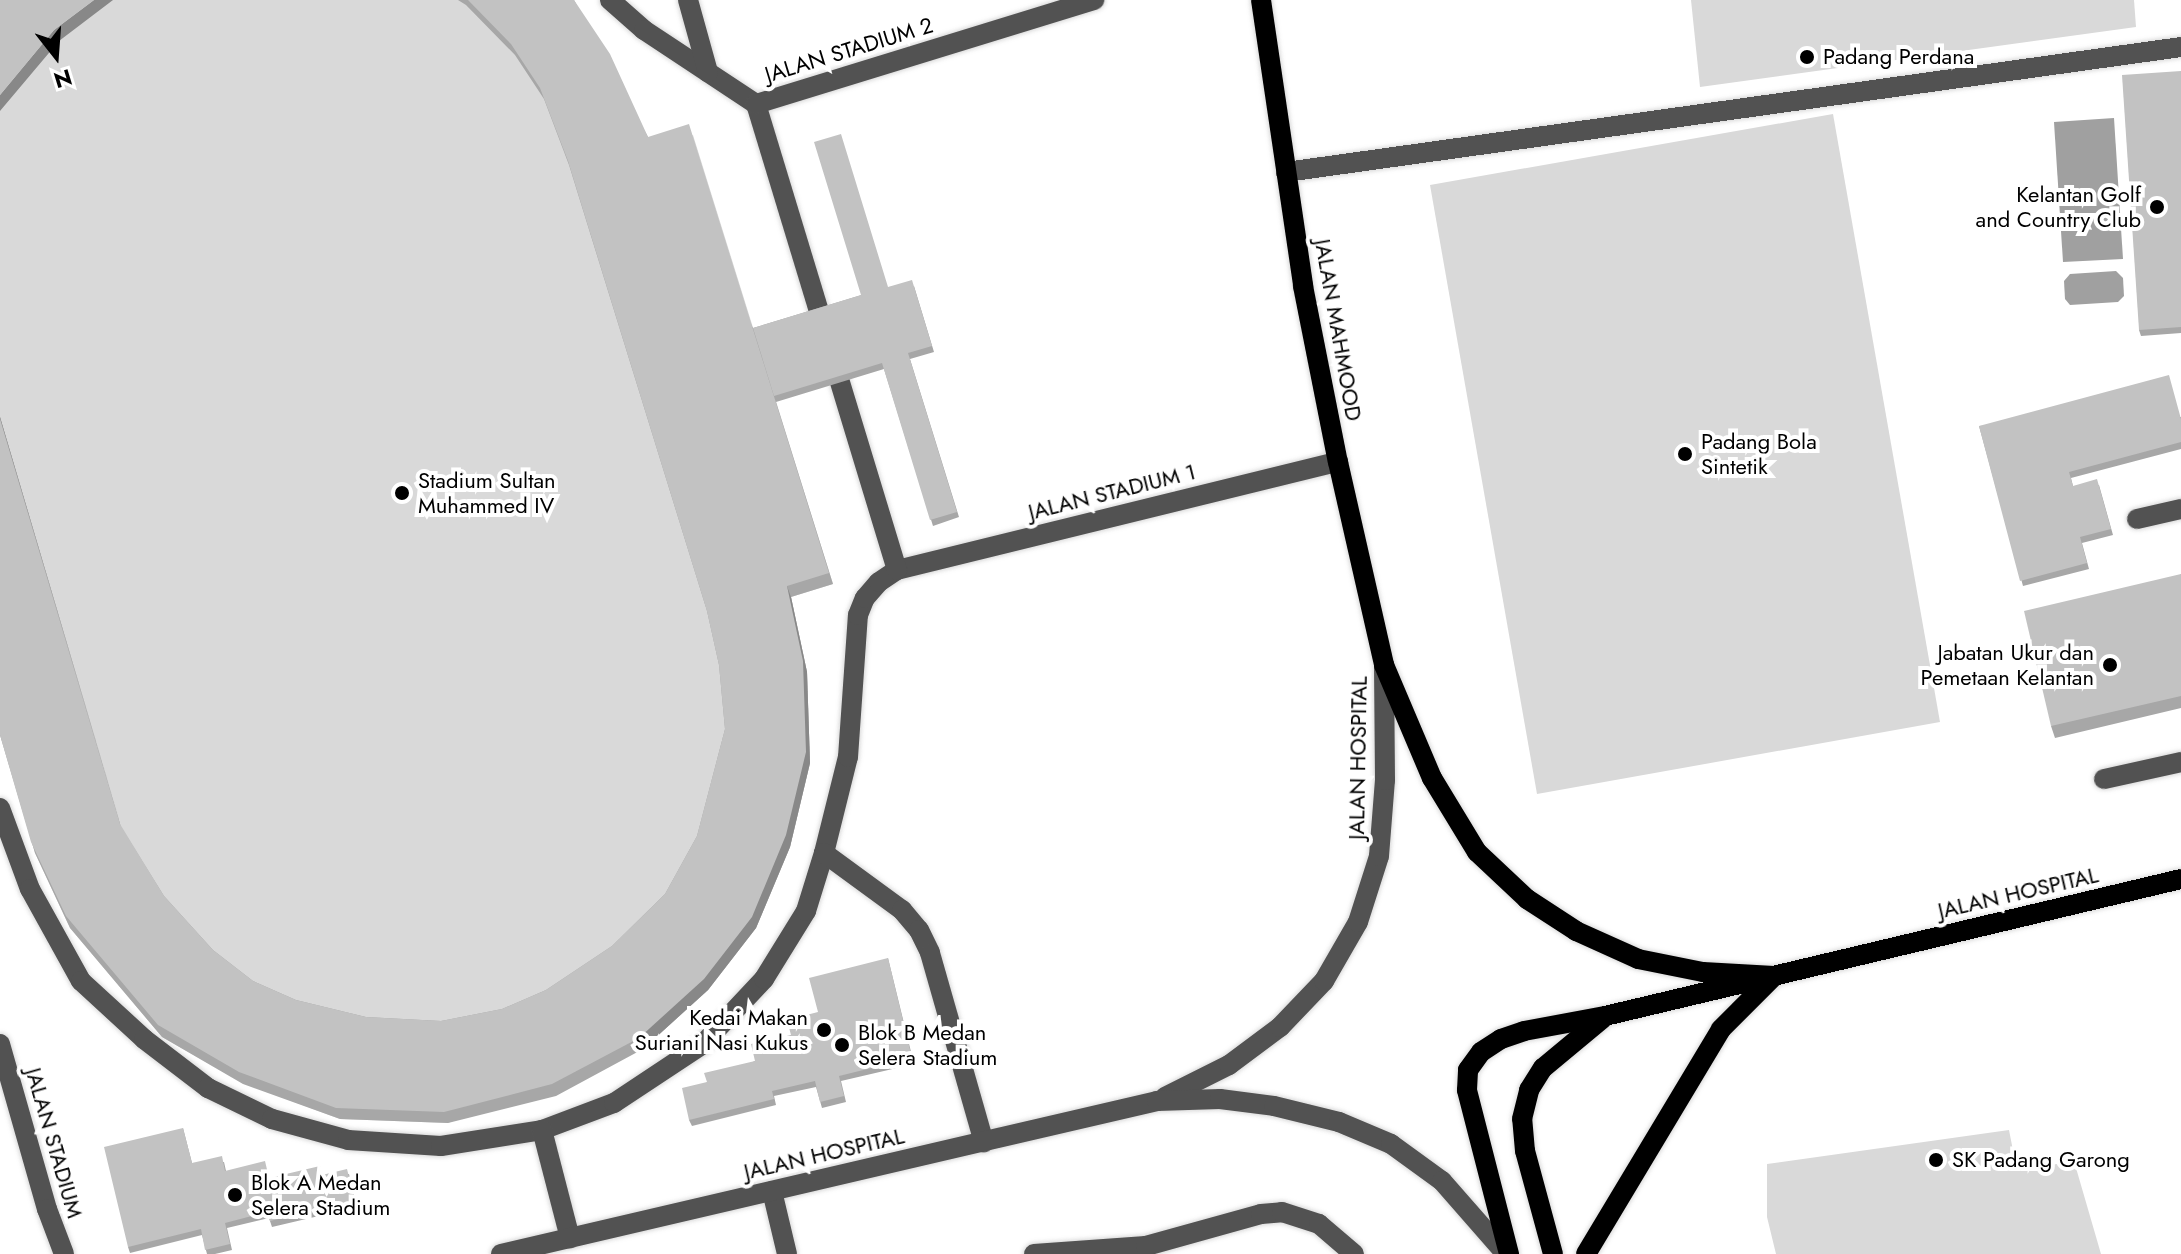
<!DOCTYPE html>
<style>
body{margin:0}
#map{position:relative;width:2181px;height:1254px;overflow:hidden;background:#fff;font-family:Jost,sans-serif}
div>[style]{position:absolute}
[style*='--x']{left:calc(var(--x)*1px);top:calc(var(--y)*1px);width:calc(var(--w)*1px);rotate:calc(var(--a)*1deg)}
.green>*{inset:0;background:#d9d9d9}
.water>*{inset:0;background:#a0a0a0}
.roads{filter:drop-shadow(0 0 2px #dbdbdb) drop-shadow(0 0 2px #dbdbdb)}
.minor>*{height:20px;margin:-10px;padding:0 10px;transform-origin:10px;border-radius:10px;background:#525252}
.major>*{height:20px;margin:-10px;padding:0 10px;transform-origin:10px;border-radius:10px;background:#000}
.wall>*{inset:0;background:#a7a7a7}
.shaded-wall>*{inset:0;background:#888}
.building>*{inset:0;background:#c2c2c2}
.dots>*{width:22px;height:22px;translate:-50% -50%;box-sizing:border-box;border:4px solid #fff;border-radius:50%}
span{translate:-50% -50%;white-space:nowrap;text-align:center;line-height:1.15;-webkit-text-stroke:8px #fff;paint-order:stroke}
.street-label{font-size:22px;color:#000}
.poi-label{font-size:22px;color:#000}
.left{translate:0 -50%;text-align:left}
.right{translate:-100% -50%;text-align:right}
.north{position:absolute;left:16px;top:16px;width:80px;height:80px;-webkit-text-stroke:6px #fff;paint-order:stroke;rotate:163deg;font-size:22px;font-weight:700;line-height:32px;text-align:center;color:#000}
.north::after{content:'';display:block;margin:auto;width:28px;height:36px;background:#000;clip-path:polygon(50% 0,100% 100%,50% 72%,0 100%)}
</style>
<div id="map">
<div class="green">
<div style="clip-path:polygon(0 0,570px 0,652px 148px,693px 135px,833px 584px,791px 597px,807px 672px,810px 763px,790px 847px,756px 928px,708px 990px,643px 1049px,448px 1123px,340px 1119px,243px 1083px,162px 1037px,70px 928px,35px 853px,0 732px)"></div>
<div style="clip-path:polygon(1691px 0,2134px 0,2136px 27px,1700px 87px)"></div>
<div style="clip-path:polygon(1833px 114px,1940px 722px,1537px 794px,1430px 185px)"></div>
<div style="clip-path:polygon(2009px 1130px,2017px 1171px,2074px 1161px,2101px 1254px,1776px 1254px,1767px 1217px,1767px 1164px)"></div>
</div>
<div class="water">
<div style="clip-path:polygon(2114px 118px,2123px 259px,2063px 262px,2054px 122px)"></div>
<div style="clip-path:polygon(2116px 271px,2123px 278px,2124px 296px,2118px 302px,2070px 305px,2065px 299px,2064px 281px,2070px 274px)"></div>
</div>
<div class="roads">
<div class="minor">
<div style="--x:610;--y:0;--w:45;--a:41.4"></div>
<div style="--x:644;--y:30;--w:134;--a:33.5"></div>
<div style="--x:756;--y:104;--w:220;--a:73.1"></div>
<div style="--x:688;--y:0;--w:75;--a:74.5"></div>
<div style="--x:756;--y:104;--w:354;--a:-17.1"></div>
<div style="--x:1286;--y:172;--w:904;--a:-7.95"></div>
<div style="--x:2137;--y:519;--w:45;--a:-12.8"></div>
<div style="--x:897;--y:570;--w:454;--a:-13.8"></div>
<div style="--x:2104;--y:779;--w:79;--a:-12.4"></div>
<div style="--x:0;--y:808;--w:86;--a:69.7"></div>
<div style="--x:30;--y:889;--w:105;--a:61"></div>
<div style="--x:81;--y:981;--w:86;--a:42.6"></div>
<div style="--x:144;--y:1039;--w:81;--a:37.4"></div>
<div style="--x:208;--y:1088;--w:71;--a:25.8"></div>
<div style="--x:272;--y:1119;--w:79;--a:15.4"></div>
<div style="--x:348;--y:1140;--w:93;--a:3.7"></div>
<div style="--x:441;--y:1146;--w:102;--a:-9"></div>
<div style="--x:542;--y:1130;--w:77;--a:-20.6"></div>
<div style="--x:614;--y:1103;--w:107;--a:-33.5"></div>
<div style="--x:703;--y:1044;--w:89;--a:-46.8"></div>
<div style="--x:764;--y:979;--w:80;--a:-58.3"></div>
<div style="--x:806;--y:911;--w:61;--a:-72.8"></div>
<div style="--x:824;--y:853;--w:99;--a:-76"></div>
<div style="--x:848;--y:757;--w:142;--a:-86"></div>
<div style="--x:858;--y:615;--w:18;--a:-68"></div>
<div style="--x:865;--y:598;--w:21;--a:-49"></div>
<div style="--x:879;--y:582;--w:22;--a:-34"></div>
<div style="--x:897;--y:570;--w:196;--a:-106.9"></div>
<div style="--x:824;--y:853;--w:97;--a:36.2"></div>
<div style="--x:902;--y:910;--w:26;--a:50"></div>
<div style="--x:919;--y:930;--w:25;--a:64"></div>
<div style="--x:930;--y:953;--w:197;--a:74.1"></div>
<div style="--x:0;--y:1044;--w:172;--a:74.1"></div>
<div style="--x:47;--y:1209;--w:48;--a:69.3"></div>
<div style="--x:1165;--y:1097;--w:72;--a:-26.6"></div>
<div style="--x:1229;--y:1065;--w:64;--a:-36.7"></div>
<div style="--x:1280;--y:1027;--w:64;--a:-46.3"></div>
<div style="--x:1324;--y:981;--w:68;--a:-60"></div>
<div style="--x:1358;--y:922;--w:69;--a:-72.3"></div>
<div style="--x:1379;--y:856;--w:76;--a:-85.5"></div>
<div style="--x:1385;--y:780;--w:115;--a:-90.5"></div>
<div style="--x:542;--y:1130;--w:112;--a:75.5"></div>
<div style="--x:772;--y:1191;--w:65;--a:76.6"></div>
<div style="--x:501;--y:1254;--w:674;--a:-13.13"></div>
<div style="--x:1157;--y:1101;--w:63;--a:-1.8"></div>
<div style="--x:1220;--y:1099;--w:54;--a:7.4"></div>
<div style="--x:1274;--y:1106;--w:67;--a:13.8"></div>
<div style="--x:1339;--y:1122;--w:56;--a:22.9"></div>
<div style="--x:1391;--y:1144;--w:63;--a:36"></div>
<div style="--x:1442;--y:1181;--w:97;--a:48.8"></div>
<div style="--x:1034;--y:1254;--w:112;--a:-4.1"></div>
<div style="--x:1146;--y:1246;--w:119;--a:-15.5"></div>
<div style="--x:1261;--y:1214;--w:21;--a:-5"></div>
<div style="--x:1282;--y:1212;--w:39;--a:18"></div>
<div style="--x:1319;--y:1224;--w:46;--a:40.6"></div>
</div>
<div class="major">
<div style="--x:1261;--y:0;--w:289;--a:81.6"></div>
<div style="--x:1303;--y:286;--w:179;--a:78.8"></div>
<div style="--x:1338;--y:462;--w:208;--a:77.2"></div>
<div style="--x:1384;--y:665;--w:123;--a:67"></div>
<div style="--x:1432;--y:778;--w:87;--a:58.7"></div>
<div style="--x:1477;--y:852;--w:69;--a:43.2"></div>
<div style="--x:1527;--y:899;--w:59;--a:33.1"></div>
<div style="--x:1576;--y:931;--w:68;--a:24.3"></div>
<div style="--x:1638;--y:959;--w:66;--a:11.3"></div>
<div style="--x:1703;--y:972;--w:71;--a:3.2"></div>
<div style="--x:1509;--y:1254;--w:169;--a:-104.4"></div>
<div style="--x:1467;--y:1090;--w:20;--a:-87"></div>
<div style="--x:1468;--y:1070;--w:22;--a:-54"></div>
<div style="--x:1481;--y:1052;--w:24;--a:-33"></div>
<div style="--x:1501;--y:1039;--w:24;--a:-19"></div>
<div style="--x:1524;--y:1031;--w:82;--a:-10.5"></div>
<div style="--x:1605;--y:1016;--w:592;--a:-13.38"></div>
<div style="--x:1553;--y:1254;--w:107;--a:-105.2"></div>
<div style="--x:1525;--y:1151;--w:32;--a:-95"></div>
<div style="--x:1522;--y:1119;--w:30;--a:-76"></div>
<div style="--x:1529;--y:1090;--w:26;--a:-58"></div>
<div style="--x:1543;--y:1068;--w:77;--a:-39.7"></div>
<div style="--x:1586;--y:1254;--w:262;--a:-59"></div>
<div style="--x:1721;--y:1029;--w:74;--a:-45"></div>
</div>
</div>
<div class="wall">
<div style="clip-path:polygon(458px 0,574px 0,648px 137px,753px 328px,888px 287px,914px 286px,934px 352px,910px 359px,959px 517px,933px 526px,884px 369px,776px 402px,775px 399px,833px 584px,791px 597px,807px 672px,810px 763px,790px 847px,756px 928px,708px 990px,643px 1049px,556px 1096px,448px 1123px,340px 1119px,243px 1084px,162px 1037px,70px 928px,35px 853px,0 735px,0 417px,121px 827px,164px 896px,213px 950px,253px 981px,296px 1000px,366px 1017px,441px 1021px,502px 1009px,546px 990px,612px 946px,665px 894px,697px 836px,725px 729px,719px 665px,707px 611px,569px 165px,544px 99px,515px 55px,466px 5px)"></div>
<div style="clip-path:polygon(2181px 71px,2181px 333px,2141px 336px,2139px 330px)"></div>
<div style="clip-path:polygon(2181px 417px,2181px 449px,2071px 478px,2073px 486px,2099px 485px,2113px 535px,2082px 543px,2089px 569px,2023px 586px,1979px 426px)"></div>
<div style="clip-path:polygon(2181px 574px,2181px 708px,2055px 738px,2051px 726px)"></div>
<div style="clip-path:polygon(888px 958px,914px 1064px,841px 1081px,846px 1102px,822px 1108px,816px 1087px,774px 1096px,776px 1105px,692px 1126px,689px 1120px,707px 1082px,755px 1061px,791px 1035px)"></div>
<div style="clip-path:polygon(183px 1128px,192px 1163px,224px 1162px,226px 1171px,270px 1178px,349px 1174px,357px 1207px,272px 1227px,269px 1218px,227px 1228px,232px 1250px,215px 1254px,207px 1254px,202px 1235px,130px 1253px,128px 1247px)"></div>
</div>
<div class="shaded-wall">
<div style="clip-path:polygon(94px 0,113px 0,59px 41px,0 111px,0 95px,54px 30px)"></div>
<div style="clip-path:polygon(0 417px,124px 836px,0 419px)"></div>
<div style="clip-path:polygon(787px 586px,791px 597px,807px 672px,810px 763px,790px 847px,756px 928px,708px 990px,643px 1049px,639px 1038px)"></div>
</div>
<div class="building">
<div style="clip-path:polygon(0 0,94px 0,54px 30px,0 95px)"></div>
<div style="clip-path:polygon(468px 0,574px 0,610px 54px,648px 137px,689px 124px,829px 573px,787px 586px,803px 661px,806px 752px,786px 835px,752px 917px,704px 979px,639px 1038px,552px 1084px,444px 1112px,336px 1108px,239px 1072px,158px 1025px,66px 916px,31px 842px,0 735px,0 419px,120px 824px,164px 896px,213px 950px,253px 981px,296px 1000px,366px 1017px,441px 1021px,502px 1009px,546px 990px,612px 946px,665px 894px,697px 836px,725px 729px,719px 665px,707px 611px,568px 161px,540px 88px,511px 44px)"></div>
<div style="clip-path:polygon(2181px 71px,2181px 327px,2139px 330px,2122px 75px)"></div>
<div style="clip-path:polygon(841px 134px,888px 287px,912px 280px,932px 346px,908px 353px,957px 512px,930px 520px,882px 363px,774px 396px,753px 328px,861px 295px,814px 142px)"></div>
<div style="clip-path:polygon(2169px 375px,2181px 419px,2181px 442px,2069px 472px,2073px 486px,2097px 479px,2111px 529px,2080px 537px,2087px 563px,2020px 581px,1979px 426px)"></div>
<div style="clip-path:polygon(2181px 574px,2181px 696px,2051px 726px,2024px 611px)"></div>
<div style="clip-path:polygon(888px 958px,912px 1058px,839px 1076px,844px 1096px,820px 1102px,815px 1081px,772px 1091px,774px 1099px,689px 1120px,682px 1088px,707px 1082px,704px 1073px,755px 1061px,751px 1044px,791px 1035px,787px 1020px,818px 1012px,809px 978px)"></div>
<div style="clip-path:polygon(183px 1128px,192px 1163px,222px 1156px,225px 1171px,265px 1161px,269px 1178px,320px 1166px,322px 1175px,347px 1169px,355px 1201px,270px 1221px,267px 1212px,225px 1223px,230px 1244px,205px 1250px,201px 1229px,128px 1247px,104px 1147px)"></div>
</div>
<div class="dots">
<div style="left:1807px;top:57px;background:#000"></div>
<div style="left:2157px;top:207px;background:#000"></div>
<div style="left:1685px;top:454px;background:#000"></div>
<div style="left:402px;top:493px;background:#000"></div>
<div style="left:2110px;top:665px;background:#000"></div>
<div style="left:824px;top:1030px;background:#000"></div>
<div style="left:842px;top:1045px;background:#000"></div>
<div style="left:1936px;top:1160px;background:#000"></div>
<div style="left:235px;top:1195px;background:#000"></div>
</div>
<div class="street-label">
<span style="left:849px;top:50px;rotate:-17deg">JALAN STADIUM 2</span>
<span style="left:1338px;top:330px;rotate:80deg">JALAN MAHMOOD</span>
<span style="left:1112px;top:492px;rotate:-14deg">JALAN STADIUM 1</span>
<span style="left:1358px;top:758px;rotate:-89deg">JALAN HOSPITAL</span>
<span style="left:2018px;top:893px;rotate:-13deg">JALAN HOSPITAL</span>
<span style="left:54px;top:1143px;rotate:74deg">JALAN STADIUM</span>
<span style="left:824px;top:1154px;rotate:-13deg">JALAN HOSPITAL</span>
</div>
<div class="poi-label">
<span class="left" style="left:1823px;top:57px">Padang Perdana</span>
<span class="right" style="left:2141px;top:207px">Kelantan Golf<br>and Country Club</span>
<span class="left" style="left:1701px;top:454px">Padang Bola<br>Sintetik</span>
<span class="left" style="left:418px;top:493px">Stadium Sultan<br>Muhammed IV</span>
<span class="right" style="left:2094px;top:665px">Jabatan Ukur dan<br>Pemetaan Kelantan</span>
<span class="right" style="left:808px;top:1030px">Kedai Makan<br>Suriani Nasi Kukus</span>
<span class="left" style="left:858px;top:1045px">Blok B Medan<br>Selera Stadium</span>
<span class="left" style="left:1952px;top:1160px">SK Padang Garong</span>
<span class="left" style="left:251px;top:1195px">Blok A Medan<br>Selera Stadium</span>
</div>
<div class="north">N</div>
</div>
